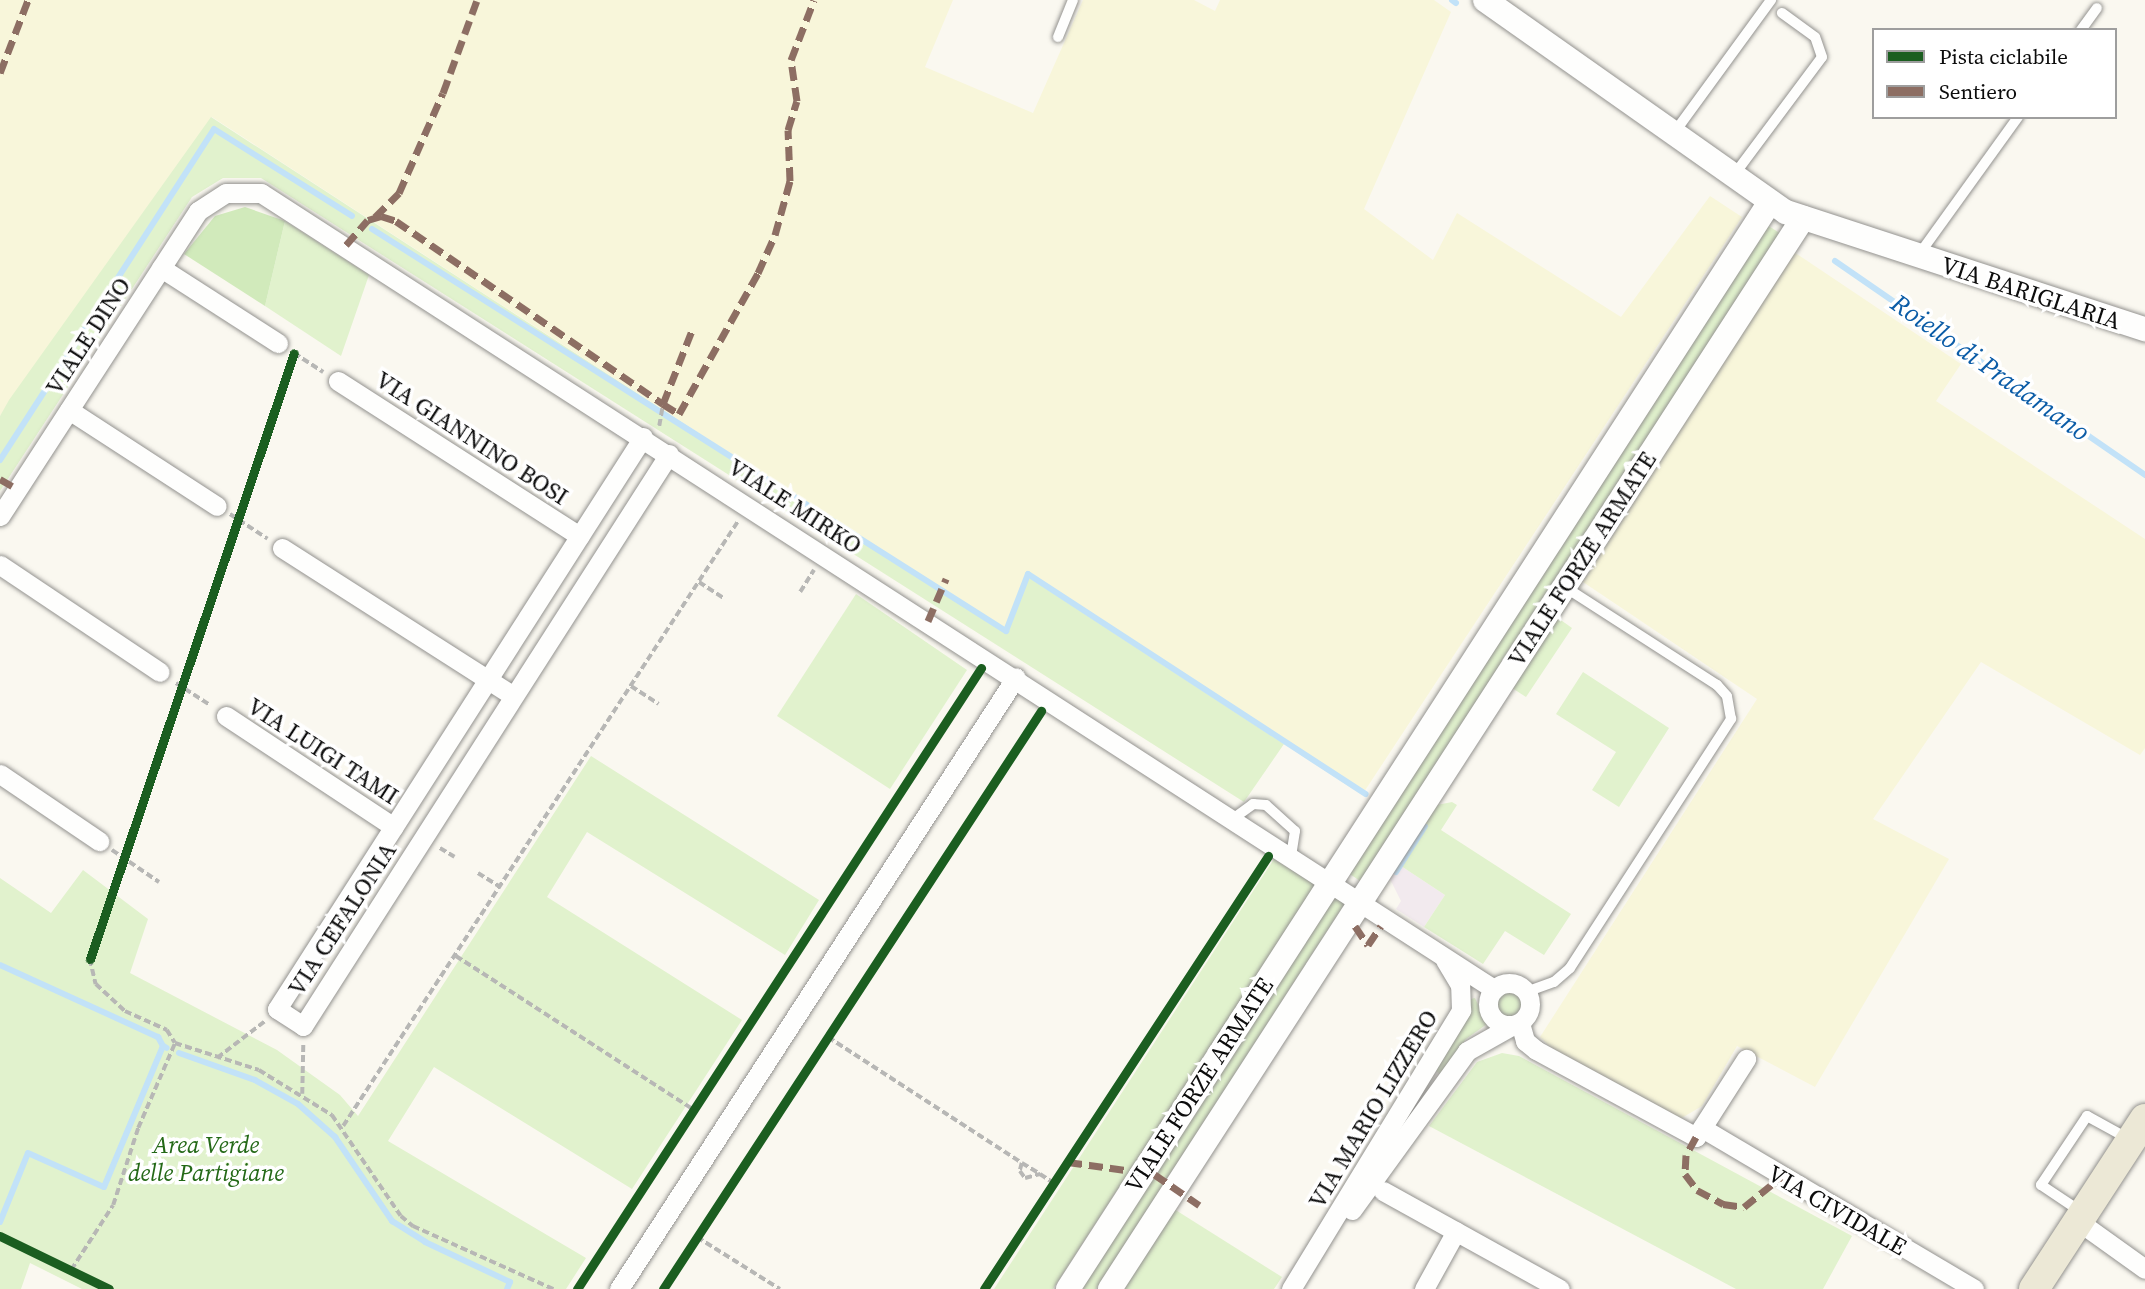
<!DOCTYPE html>
<style>
body{margin:0}
#map{position:relative;width:2145px;height:1289px;overflow:hidden;background:#faf8f0;font-family:"Source Serif 4",serif}
div>[style]{position:absolute}
[style*='--x']{left:calc(var(--x)*1px);top:calc(var(--y)*1px);width:calc(var(--w)*1px);rotate:calc(var(--a)*1deg)}
.industrial>*{inset:0;background:#f2eaee}
.farmland>*{inset:0;background:#f8f6da}
.green>*{inset:0;background:#e1f2cd}
.round{border-radius:50%}
.forest>*{inset:0;background:#d1eabb}
.stream>*{height:6px;margin:-3px;padding:0 3px;transform-origin:3px;border-radius:3px;background:#c2e2f8}
.path>*{height:3.5px;margin-top:-1.75px;transform-origin:0;background:repeating-linear-gradient(90deg,#b7b7b5 0 7px,transparent 0 10.5px)}
.roads{filter:drop-shadow(0 0 2px #93928f) drop-shadow(0 0 2px #93928f)}
.service>*{height:10px;margin:-5px;padding:0 5px;transform-origin:5px;border-radius:5px;background:#fefefd}
.minor>*{height:19px;margin:-9.5px;padding:0 9.5px;transform-origin:9.5px;border-radius:9.5px;background:#fefefd}
.minor>.ring{margin:-9.5px;padding:0;box-sizing:content-box;background:none;border:19px solid #fefefd;border-radius:50%}
.tertiary>*{height:24px;margin:-12px;padding:0 12px;transform-origin:12px;border-radius:12px;background:#fefefd}
.primary>*{height:30px;margin:-15px;padding:0 15px;transform-origin:15px;border-radius:15px;background:#ece8d6}
.quiet>*{height:7px;margin-top:-3.5px;transform-origin:0;background:repeating-linear-gradient(90deg,#8d6e63 0 14px,transparent 0 21px)}
.cycleway>*{height:9px;margin:-4.5px;padding:0 4.5px;transform-origin:4.5px;border-radius:4.5px;background:#1b5e20}
span{translate:-50% -50%;white-space:nowrap;text-align:center;line-height:1.15;-webkit-text-stroke:7px #fff;paint-order:stroke}
.street-label{font-size:24px;color:#0c0c0c}
.park-label{font-size:24px;color:#246917;font-style:italic}
.water-label{font-size:26px;color:#0b5ca7;font-style:italic}
.legend{position:absolute;left:1872px;top:28px;width:245px;height:91px;box-sizing:border-box;background:#fff;border:2px solid #9e9e9e;margin:0;padding:9px 12px;list-style:none;font-size:21px;color:#0c0c0c}
.legend li{display:flex;align-items:center;gap:14px;height:35px}
.legend b{width:35px;border:2px solid #9e9e9e}
</style>
<div id="map">
<div class="industrial">
<div style="clip-path:polygon(1398px 864px,1445px 895px,1424px 927px,1396px 909px,1401px 901px,1389px 877px)"></div>
</div>
<div class="farmland">
<div style="clip-path:polygon(0 0,953px 0,925px 67px,1033px 113px,1083px 0,1194px 0,1215px 11px,1220px 0,1434px 0,1451px 12px,1364px 209px,1433px 260px,1457px 213px,1621px 317px,1710px 196px,1742px 217px,1362px 795px,1029px 577px,1007px 633px,212px 117px,0 416px)"></div>
<div style="clip-path:polygon(1794px 252px,1961px 364px,1936px 401px,2145px 539px,2145px 748px,2140px 755px,1981px 662px,1873px 819px,1949px 859px,1815px 1087px,1737px 1046px,1702px 1106px,1680px 1119px,1556px 1053px,1540px 1037px,1757px 699px,1583px 582px)"></div>
</div>
<div class="green">
<div style="clip-path:polygon(211px 117px,1007px 633px,1028px 577px,1284px 744px,1244px 802px,261px 178px,223px 178px,192px 197px,0 491px,0 416px,9px 400px)"></div>
<div style="clip-path:polygon(285px 221px,369px 275px,341px 356px,265px 306px)"></div>
<div style="clip-path:polygon(1767px 225px,1781px 234px,1360px 881px,1347px 872px)"></div>
<div style="clip-path:polygon(856px 594px,967px 670px,890px 789px,777px 716px)"></div>
<div style="clip-path:polygon(1558px 618px,1572px 628px,1526px 697px,1512px 688px)"></div>
<div style="clip-path:polygon(1583px 672px,1669px 728px,1619px 807px,1592px 790px,1616px 752px,1556px 714px)"></div>
<div style="clip-path:polygon(591px 756px,819px 900px,785px 955px,587px 832px,547px 897px,742px 1020px,632px 1189px,434px 1067px,388px 1141px,586px 1258px,566px 1289px,82px 1289px,30px 1263px,21px 1289px,0 1289px,0 878px,51px 913px,83px 870px,148px 919px,130px 973px,277px 1050px,340px 1095px,358px 1116px)"></div>
<div style="clip-path:polygon(1452px 802px,1457px 805px,1441px 830px,1571px 914px,1544px 955px,1505px 931px,1483px 964px,1424px 927px,1445px 895px,1398px 864px,1437px 805px)"></div>
<div style="clip-path:polygon(1274px 859px,1315px 885px,1053px 1289px,994px 1289px)"></div>
<div style="clip-path:polygon(1334px 896px,1345px 903px,1096px 1289px,1080px 1289px)"></div>
<div class="round" style="left:1494px;top:989px;width:30px;height:30px"></div>
<div style="clip-path:polygon(1475px 998px,1487px 1024px,1466px 1039px,1440px 1074px,1432px 1068px,1467px 1000px)"></div>
<div style="clip-path:polygon(1502px 1053px,1519px 1056px,1852px 1236px,1823px 1289px,1736px 1289px,1429px 1126px,1477px 1062px)"></div>
<div style="clip-path:polygon(1174px 1209px,1282px 1277px,1274px 1289px,1123px 1289px)"></div>
</div>
<div class="forest">
<div style="clip-path:polygon(245px 207px,285px 221px,265px 306px,184px 254px,215px 216px)"></div>
</div>
<div class="stream">
<div style="--x:1452;--y:0;--w:5;--a:37"></div>
<div style="--x:372;--y:229;--w:751;--a:32.38"></div>
<div style="--x:1006;--y:631;--w:61;--a:-68.9"></div>
<div style="--x:1028;--y:574;--w:403;--a:33.1"></div>
<div style="--x:1835;--y:261;--w:377;--a:34.6"></div>
<div style="--x:0;--y:460;--w:394;--a:-57.1"></div>
<div style="--x:214;--y:129;--w:163;--a:32.2"></div>
<div style="--x:1396;--y:872;--w:54;--a:-57.8"></div>
<div style="--x:0;--y:965;--w:174;--a:24.5"></div>
<div style="--x:158;--y:1037;--w:10;--a:61"></div>
<div style="--x:179;--y:1053;--w:81;--a:19.6"></div>
<div style="--x:255;--y:1080;--w:49;--a:29.2"></div>
<div style="--x:298;--y:1104;--w:50;--a:41.7"></div>
<div style="--x:335;--y:1137;--w:102;--a:55.8"></div>
<div style="--x:392;--y:1221;--w:39;--a:32"></div>
<div style="--x:425;--y:1242;--w:94;--a:25.2"></div>
<div style="--x:510;--y:1282;--w:8;--a:113"></div>
<div style="--x:0;--y:1222;--w:74;--a:-67.9"></div>
<div style="--x:28;--y:1153;--w:83;--a:24.1"></div>
<div style="--x:104;--y:1187;--w:153;--a:-67.3"></div>
<div style="--x:163;--y:1046;--w:4;--a:27"></div>
</div>
<div class="path">
<div style="--x:294;--y:353;--w:35;--a:33"></div>
<div style="--x:659;--y:426;--w:22;--a:-80"></div>
<div style="--x:230;--y:514;--w:45;--a:33.3"></div>
<div style="--x:699;--y:582;--w:31;--a:33"></div>
<div style="--x:800;--y:592;--w:26;--a:-58"></div>
<div style="--x:176;--y:683;--w:40;--a:32.9"></div>
<div style="--x:631;--y:686;--w:33;--a:33"></div>
<div style="--x:440;--y:848;--w:17;--a:31"></div>
<div style="--x:112;--y:850;--w:57;--a:34.2"></div>
<div style="--x:478;--y:873;--w:26;--a:32"></div>
<div style="--x:456;--y:956;--w:283;--a:32.9"></div>
<div style="--x:90;--y:959;--w:26;--a:77"></div>
<div style="--x:96;--y:984;--w:40;--a:43"></div>
<div style="--x:125;--y:1011;--w:46;--a:24.3"></div>
<div style="--x:167;--y:1030;--w:15;--a:58"></div>
<div style="--x:175;--y:1043;--w:88;--a:17.8"></div>
<div style="--x:259;--y:1070;--w:86;--a:31.7"></div>
<div style="--x:332;--y:1115;--w:122;--a:55.7"></div>
<div style="--x:401;--y:1216;--w:16;--a:40"></div>
<div style="--x:413;--y:1226;--w:154;--a:24.2"></div>
<div style="--x:828;--y:1037;--w:231;--a:33"></div>
<div style="--x:1022;--y:1163;--w:8;--a:104"></div>
<div style="--x:1020;--y:1171;--w:9;--a:54"></div>
<div style="--x:1025;--y:1178;--w:16;--a:-15"></div>
<div style="--x:1040;--y:1174;--w:17;--a:33"></div>
<div style="--x:217;--y:1058;--w:61;--a:-37.6"></div>
<div style="--x:302;--y:1094;--w:49;--a:-88.8"></div>
<div style="--x:343;--y:1126;--w:723;--a:-56.86"></div>
<div style="--x:1022;--y:1163;--w:21;--a:31"></div>
<div style="--x:697;--y:1237;--w:98;--a:32.1"></div>
<div style="--x:71;--y:1270;--w:77;--a:-57.1"></div>
<div style="--x:113;--y:1205;--w:81;--a:-72"></div>
<div style="--x:138;--y:1128;--w:93;--a:-66.5"></div>
</div>
<div class="roads">
<div class="service">
<div style="--x:2081;--y:30;--w:27;--a:-54"></div>
<div style="--x:1058;--y:37;--w:40;--a:-68"></div>
<div style="--x:1674;--y:133;--w:165;--a:-53.9"></div>
<div style="--x:1734;--y:175;--w:147;--a:-53.3"></div>
<div style="--x:1822;--y:57;--w:21;--a:-109"></div>
<div style="--x:1815;--y:37;--w:41;--a:-144"></div>
<div style="--x:1920;--y:253;--w:168;--a:-54.2"></div>
<div style="--x:1234;--y:818;--w:24;--a:-36"></div>
<div style="--x:1253;--y:804;--w:13;--a:4"></div>
<div style="--x:1266;--y:805;--w:39;--a:42"></div>
<div style="--x:1295;--y:831;--w:24;--a:99"></div>
<div style="--x:1526;--y:992;--w:30;--a:-20"></div>
<div style="--x:1554;--y:982;--w:21;--a:-41"></div>
<div style="--x:1570;--y:968;--w:297;--a:-57.1"></div>
<div style="--x:1731;--y:719;--w:23;--a:-100"></div>
<div style="--x:1727;--y:696;--w:15;--a:-132"></div>
<div style="--x:1717;--y:685;--w:181;--a:-147.2"></div>
<div style="--x:2080;--y:1211;--w:47;--a:-146.3"></div>
<div style="--x:2041;--y:1185;--w:83;--a:-56.3"></div>
<div style="--x:2087;--y:1116;--w:48;--a:28.7"></div>
</div>
<div class="minor">
<div style="--x:161;--y:268;--w:139;--a:32.7"></div>
<div style="--x:338;--y:381;--w:287;--a:32.7"></div>
<div style="--x:69;--y:410;--w:176;--a:33"></div>
<div style="--x:643;--y:437;--w:679;--a:122.61"></div>
<div style="--x:277;--y:1009;--w:31;--a:33"></div>
<div style="--x:303;--y:1026;--w:679;--a:-57.39"></div>
<div style="--x:0;--y:516;--w:364;--a:-57"></div>
<div style="--x:198;--y:211;--w:33;--a:-33"></div>
<div style="--x:226;--y:193;--w:35;--a:0"></div>
<div style="--x:261;--y:193;--w:1468;--a:32.85"></div>
<div style="--x:282;--y:548;--w:274;--a:32.6"></div>
<div style="--x:0;--y:565;--w:192;--a:33.8"></div>
<div style="--x:226;--y:716;--w:201;--a:33.5"></div>
<div style="--x:0;--y:774;--w:120;--a:34.1"></div>
<div class="ring" style="left:1488px;top:983px;width:23px;height:23px"></div>
<div style="--x:1520;--y:1023;--w:19;--a:74"></div>
<div style="--x:1525;--y:1041;--w:14;--a:39"></div>
<div style="--x:1536;--y:1050;--w:182;--a:28.5"></div>
<div style="--x:1696;--y:1137;--w:93;--a:-57.3"></div>
<div style="--x:1702;--y:1128;--w:316;--a:30.6"></div>
<div style="--x:1383;--y:1191;--w:202;--a:29"></div>
<div style="--x:1352;--y:1210;--w:196;--a:-54.1"></div>
<div style="--x:1467;--y:1051;--w:53;--a:-29.5"></div>
<div style="--x:2078;--y:1221;--w:82;--a:35.6"></div>
<div style="--x:619;--y:1289;--w:729;--a:-57.03"></div>
<div style="--x:1291;--y:1289;--w:327;--a:-58.6"></div>
<div style="--x:1461;--y:1010;--w:25;--a:-92"></div>
<div style="--x:1460;--y:985;--w:29;--a:-121"></div>
<div style="--x:1424;--y:1289;--w:66;--a:-61.1"></div>
</div>
<div class="tertiary">
<div style="--x:1485;--y:0;--w:368;--a:35.2"></div>
<div style="--x:1786;--y:212;--w:378;--a:18.1"></div>
<div style="--x:1068;--y:1289;--w:1294;--a:-57.15"></div>
<div style="--x:1110;--y:1289;--w:1276;--a:-57.09"></div>
</div>
<div class="primary">
<div style="--x:2034;--y:1289;--w:203;--a:-56.9"></div>
</div>
</div>
<div class="quiet">
<div style="--x:0;--y:73;--w:78;--a:-69"></div>
<div style="--x:375;--y:217;--w:34;--a:-45"></div>
<div style="--x:399;--y:193;--w:109;--a:-66.3"></div>
<div style="--x:443;--y:93;--w:99;--a:-69.9"></div>
<div style="--x:346;--y:245;--w:33;--a:-49"></div>
<div style="--x:368;--y:220;--w:14;--a:-17"></div>
<div style="--x:381;--y:216;--w:16;--a:18"></div>
<div style="--x:396;--y:221;--w:324;--a:34.4"></div>
<div style="--x:663;--y:404;--w:82;--a:-68.5"></div>
<div style="--x:663;--y:404;--w:19;--a:32"></div>
<div style="--x:679;--y:414;--w:162;--a:-60.7"></div>
<div style="--x:758;--y:273;--w:42;--a:-65.9"></div>
<div style="--x:775;--y:235;--w:56;--a:-74.5"></div>
<div style="--x:790;--y:181;--w:51;--a:-92.2"></div>
<div style="--x:788;--y:130;--w:30;--a:-73"></div>
<div style="--x:797;--y:101;--w:41;--a:-98.3"></div>
<div style="--x:791;--y:60;--w:64;--a:-69"></div>
<div style="--x:0;--y:479;--w:20;--a:30"></div>
<div style="--x:928;--y:621;--w:46;--a:-66.8"></div>
<div style="--x:1355;--y:926;--w:23;--a:56"></div>
<div style="--x:1368;--y:945;--w:23;--a:-56"></div>
<div style="--x:1696;--y:1137;--w:21;--a:119"></div>
<div style="--x:1686;--y:1155;--w:19;--a:93"></div>
<div style="--x:1685;--y:1174;--w:20;--a:53"></div>
<div style="--x:1697;--y:1190;--w:30;--a:28"></div>
<div style="--x:1723;--y:1204;--w:21;--a:8"></div>
<div style="--x:1744;--y:1207;--w:48;--a:-39"></div>
<div style="--x:1068;--y:1162;--w:87;--a:7.9"></div>
<div style="--x:1154;--y:1174;--w:55;--a:34.6"></div>
</div>
<div class="cycleway">
<div style="--x:90;--y:959;--w:639;--a:-71.4"></div>
<div style="--x:0;--y:1236;--w:121;--a:25.9"></div>
<div style="--x:577;--y:1289;--w:741;--a:-56.95"></div>
<div style="--x:663;--y:1289;--w:691;--a:-56.82"></div>
<div style="--x:984;--y:1289;--w:518;--a:-56.74"></div>
</div>
<div class="street-label">
<span style="left:2031px;top:293px;rotate:18deg">VIA BARIGLARIA</span>
<span style="left:88px;top:336px;rotate:-57deg">VIALE DINO</span>
<span style="left:472px;top:438px;rotate:33deg">VIA GIANNINO BOSI</span>
<span style="left:795px;top:506px;rotate:33deg">VIALE MIRKO</span>
<span style="left:1582px;top:559px;rotate:-57deg">VIALE FORZE ARMATE</span>
<span style="left:323px;top:751px;rotate:33deg">VIA LUIGI TAMI</span>
<span style="left:342px;top:919px;rotate:-57deg">VIA CEFALONIA</span>
<span style="left:1199px;top:1085px;rotate:-57deg">VIALE FORZE ARMATE</span>
<span style="left:1373px;top:1109px;rotate:-59deg">VIA MARIO LIZZERO</span>
<span style="left:1837px;top:1210px;rotate:30deg">VIA CIVIDALE</span>
</div>
<div class="park-label">
<span style="left:206px;top:1159px">Area Verde<br>delle Partigiane</span>
</div>
<div class="water-label">
<span style="left:1990px;top:368px;rotate:35deg">Roiello di Pradamano</span>
</div>
<ul class="legend">
<li><b style="height:9px;background:#1b5e20"></b>Pista ciclabile</li>
<li><b style="height:9px;background:#8d6e63"></b>Sentiero</li>
</ul>
</div>
